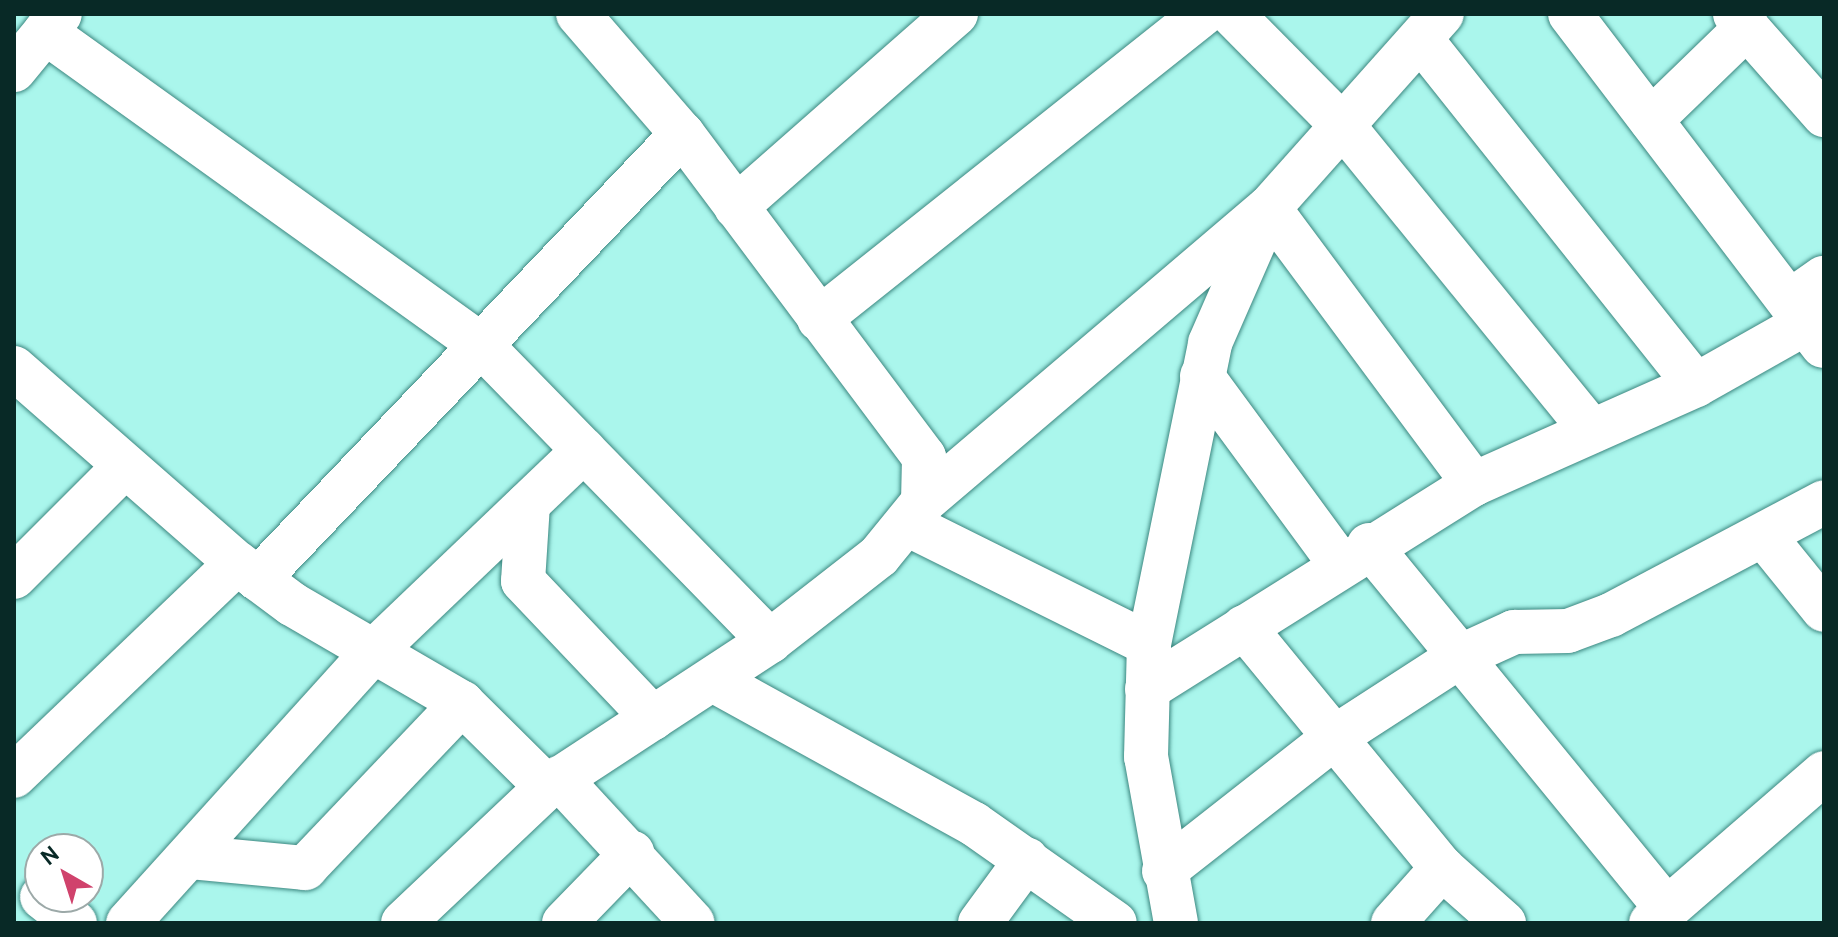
<!DOCTYPE html>
<style>
body{margin:0}
#map{position:relative;width:1838px;height:937px;overflow:hidden;background:#aaf6ec;font-family:Cabin,sans-serif}
div>[style]{position:absolute}
[style*='--x']{left:calc(var(--x)*1px);top:calc(var(--y)*1px);width:calc(var(--w)*1px);rotate:calc(var(--a)*1deg)}
.roads{filter:drop-shadow(0 0 2px #3c8780) drop-shadow(0 0 2px #3c8780)}
.minor>*{height:44px;margin:-22px;padding:0 22px;transform-origin:22px;border-radius:22px;background:#fff}
span{translate:-50% -50%;white-space:nowrap;text-align:center;line-height:1.15;-webkit-text-stroke:6px #fff;paint-order:stroke}
.frame{position:absolute;inset:0;border:16px solid #082926;pointer-events:none}
.north{position:absolute;left:24px;top:833px;width:80px;height:80px;box-sizing:border-box;background:#fff;border:2px solid #9ca9a8;border-radius:50%;rotate:321deg;font-size:22px;font-weight:700;line-height:32px;text-align:center;color:#082926}
.north::after{content:'';display:block;margin:auto;width:28px;height:36px;background:#d0426c;clip-path:polygon(50% 0,100% 100%,50% 72%,0 100%)}
</style>
<div id="map">
<div class="roads">
<div class="minor">
<div style="--x:1232;--y:14;--w:159;--a:45.3"></div>
<div style="--x:1344;--y:127;--w:392;--a:50.8"></div>
<div style="--x:1570;--y:14;--w:417;--a:52.7"></div>
<div style="--x:1735;--y:14;--w:135;--a:48.6"></div>
<div style="--x:45;--y:32;--w:537;--a:35.67"></div>
<div style="--x:481;--y:345;--w:414;--a:45.7"></div>
<div style="--x:1423;--y:42;--w:438;--a:51.5"></div>
<div style="--x:14;--y:70;--w:72;--a:-50.6"></div>
<div style="--x:1651;--y:120;--w:134;--a:-44.1"></div>
<div style="--x:736;--y:207;--w:293;--a:-41.3"></div>
<div style="--x:1792;--y:300;--w:39;--a:-35"></div>
<div style="--x:819;--y:319;--w:490;--a:-38.5"></div>
<div style="--x:14;--y:368;--w:296;--a:41.2"></div>
<div style="--x:237;--y:563;--w:69;--a:36.7"></div>
<div style="--x:292;--y:604;--w:197;--a:30.2"></div>
<div style="--x:462;--y:703;--w:120;--a:44.7"></div>
<div style="--x:1202;--y:376;--w:233;--a:53.7"></div>
<div style="--x:923;--y:502;--w:454;--a:-40.4"></div>
<div style="--x:1269;--y:208;--w:344;--a:53.4"></div>
<div style="--x:528;--y:504;--w:77;--a:93.7"></div>
<div style="--x:523;--y:581;--w:189;--a:46.5"></div>
<div style="--x:909;--y:525;--w:268;--a:26.4"></div>
<div style="--x:1764;--y:536;--w:95;--a:51"></div>
<div style="--x:1369;--y:545;--w:470;--a:50.7"></div>
<div style="--x:14;--y:577;--w:157;--a:-45"></div>
<div style="--x:258;--y:579;--w:615;--a:-46.38"></div>
<div style="--x:1244;--y:627;--w:312;--a:50.6"></div>
<div style="--x:1442;--y:868;--w:83;--a:41.6"></div>
<div style="--x:715;--y:681;--w:296;--a:28.9"></div>
<div style="--x:974;--y:824;--w:172;--a:35.1"></div>
<div style="--x:1147;--y:689;--w:386;--a:-32.1"></div>
<div style="--x:1474;--y:484;--w:243;--a:-24"></div>
<div style="--x:1696;--y:385;--w:129;--a:-29.4"></div>
<div style="--x:14;--y:776;--w:308;--a:-43.7"></div>
<div style="--x:559;--y:778;--w:197;--a:47.3"></div>
<div style="--x:189;--y:857;--w:117;--a:5.4"></div>
<div style="--x:305;--y:868;--w:228;--a:-46.4"></div>
<div style="--x:1164;--y:871;--w:217;--a:-38.1"></div>
<div style="--x:1335;--y:737;--w:145;--a:-32.9"></div>
<div style="--x:1457;--y:658;--w:63;--a:-24.5"></div>
<div style="--x:1514;--y:632;--w:54;--a:-1.1"></div>
<div style="--x:1568;--y:631;--w:46;--a:-20.4"></div>
<div style="--x:1611;--y:615;--w:241;--a:-27.9"></div>
<div style="--x:42;--y:897;--w:42;--a:38.2"></div>
<div style="--x:128;--y:923;--w:368;--a:-47.9"></div>
<div style="--x:375;--y:650;--w:289;--a:-43.7"></div>
<div style="--x:403;--y:923;--w:198;--a:-43.4"></div>
<div style="--x:547;--y:787;--w:267;--a:-33.2"></div>
<div style="--x:770;--y:641;--w:138;--a:-37.9"></div>
<div style="--x:879;--y:556;--w:70;--a:-50.8"></div>
<div style="--x:923;--y:502;--w:45;--a:-88.7"></div>
<div style="--x:924;--y:457;--w:404;--a:-126.8"></div>
<div style="--x:682;--y:134;--w:159;--a:-130.9"></div>
<div style="--x:564;--y:923;--w:98;--a:-45.8"></div>
<div style="--x:980;--y:923;--w:79;--a:-53.7"></div>
<div style="--x:1176;--y:923;--w:169;--a:-100.2"></div>
<div style="--x:1146;--y:757;--w:113;--a:-88.5"></div>
<div style="--x:1149;--y:644;--w:307;--a:-78.5"></div>
<div style="--x:1210;--y:343;--w:147;--a:-66.4"></div>
<div style="--x:1269;--y:208;--w:260;--a:-48.3"></div>
<div style="--x:1393;--y:923;--w:74;--a:-48.3"></div>
<div style="--x:1651;--y:923;--w:229;--a:-40.9"></div>
</div>
</div>
<div class="frame"></div>
<div class="north">N</div>
</div>
